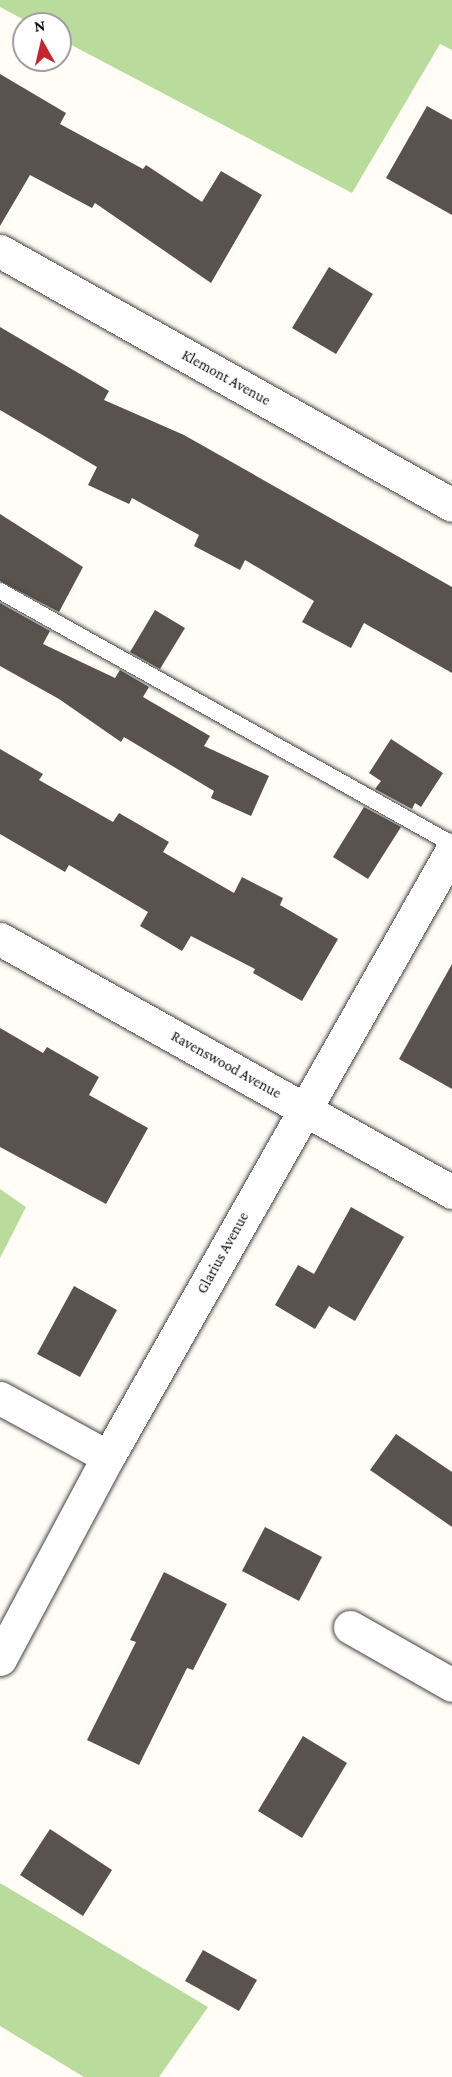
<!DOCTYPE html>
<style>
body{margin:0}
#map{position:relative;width:452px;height:2077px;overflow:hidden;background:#fffdf5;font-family:"Crimson Pro",serif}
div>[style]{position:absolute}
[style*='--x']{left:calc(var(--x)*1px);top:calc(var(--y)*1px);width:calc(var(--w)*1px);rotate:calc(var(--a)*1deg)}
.forest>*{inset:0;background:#b9dc9c}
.building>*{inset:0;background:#5a524d}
.roads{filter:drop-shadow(0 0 2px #444) drop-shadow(0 0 2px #444)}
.lane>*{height:16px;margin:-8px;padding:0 8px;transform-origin:8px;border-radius:8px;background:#fff}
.street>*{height:33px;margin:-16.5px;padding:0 16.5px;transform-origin:16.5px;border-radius:16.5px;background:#fff}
span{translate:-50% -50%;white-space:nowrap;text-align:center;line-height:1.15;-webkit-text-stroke:6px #fff;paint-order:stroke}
.street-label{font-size:15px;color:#111}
.north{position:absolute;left:12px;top:12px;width:60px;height:60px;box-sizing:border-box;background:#fff;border:2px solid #a0a0a0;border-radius:50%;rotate:352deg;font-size:16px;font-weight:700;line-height:24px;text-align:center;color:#111}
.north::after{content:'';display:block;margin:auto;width:21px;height:27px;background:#c4262e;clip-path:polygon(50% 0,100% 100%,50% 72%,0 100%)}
</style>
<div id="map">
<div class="forest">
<div style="clip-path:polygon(0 0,452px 0,452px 50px,440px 44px,352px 193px,60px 39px,60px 24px,32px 24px,0 7px)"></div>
<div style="clip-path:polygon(0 1189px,26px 1207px,0 1258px)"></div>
<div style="clip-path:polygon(0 1883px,208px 2007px,159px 2077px,84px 2077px,0 2026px)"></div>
</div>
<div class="building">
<div style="clip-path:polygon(0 74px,66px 113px,60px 124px,143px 169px,146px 165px,202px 202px,221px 171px,262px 195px,211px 283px,95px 203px,92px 208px,30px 175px,0 226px)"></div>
<div style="clip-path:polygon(427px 106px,452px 120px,452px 215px,386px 178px)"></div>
<div style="clip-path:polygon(329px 267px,373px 294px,336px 354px,292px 328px)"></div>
<div style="clip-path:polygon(0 327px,109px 391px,104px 400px,184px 435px,452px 587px,452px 673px,364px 623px,351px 648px,302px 622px,314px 601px,245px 560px,240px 570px,194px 546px,199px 535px,132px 498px,129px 504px,88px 485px,97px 467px,0 410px)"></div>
<div style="clip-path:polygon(0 514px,83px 567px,59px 612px,0 581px)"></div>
<div style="clip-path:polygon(0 603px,50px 631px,43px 644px,115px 678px,120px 670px,149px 687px,143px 697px,210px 736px,204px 746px,269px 776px,251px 816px,211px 798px,214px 791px,124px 737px,121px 742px,59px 699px,0 666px)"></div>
<div style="clip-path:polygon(155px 610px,185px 628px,160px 669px,130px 652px)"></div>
<div style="clip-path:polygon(391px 739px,443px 773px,421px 807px,415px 803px,412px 809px,375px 789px,381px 781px,369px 773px)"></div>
<div style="clip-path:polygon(0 749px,43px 774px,39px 780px,113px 822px,119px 813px,169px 842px,163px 852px,234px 893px,242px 877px,283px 898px,280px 905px,338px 939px,302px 1001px,253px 973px,255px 969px,191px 936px,182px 951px,140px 926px,148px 912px,69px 865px,65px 872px,0 834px)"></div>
<div style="clip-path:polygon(364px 807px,401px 827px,368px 879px,333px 857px)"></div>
<div style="clip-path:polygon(452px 964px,452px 1089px,399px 1059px)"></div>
<div style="clip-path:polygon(0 1028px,43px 1053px,47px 1047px,99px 1077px,89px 1095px,148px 1128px,106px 1204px,0 1147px)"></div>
<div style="clip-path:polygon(351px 1207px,404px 1237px,355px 1321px,329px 1306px,315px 1329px,275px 1305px,298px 1265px,314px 1274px)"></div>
<div style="clip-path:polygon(74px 1286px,117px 1310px,80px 1377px,37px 1354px)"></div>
<div style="clip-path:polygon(396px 1434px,452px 1472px,452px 1527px,370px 1470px)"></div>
<div style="clip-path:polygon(265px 1527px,322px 1557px,299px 1601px,242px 1571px)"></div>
<div style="clip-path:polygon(164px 1572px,227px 1604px,193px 1670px,187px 1668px,139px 1765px,87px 1740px,136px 1642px,130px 1640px)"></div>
<div style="clip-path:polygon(303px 1736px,347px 1763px,302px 1838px,258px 1811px)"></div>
<div style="clip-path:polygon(50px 1829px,112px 1870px,83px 1916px,20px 1875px)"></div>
<div style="clip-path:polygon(203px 1950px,257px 1980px,239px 2011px,185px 1981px)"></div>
</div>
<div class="roads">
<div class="lane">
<div style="--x:0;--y:591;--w:518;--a:29.24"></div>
</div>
<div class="street">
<div style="--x:0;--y:251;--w:518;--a:29.33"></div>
<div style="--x:0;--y:939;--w:518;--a:29.24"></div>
<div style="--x:0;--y:1398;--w:123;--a:28.6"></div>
<div style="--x:350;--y:1627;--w:117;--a:29.6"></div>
<div style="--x:0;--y:1659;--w:229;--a:-61.9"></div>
<div style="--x:108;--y:1457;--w:698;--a:-60.46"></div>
</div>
</div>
<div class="street-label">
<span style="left:226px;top:378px;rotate:29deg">Klemont Avenue</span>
<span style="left:226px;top:1065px;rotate:29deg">Ravenswood Avenue</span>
<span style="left:223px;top:1253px;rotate:-61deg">Glarius Avenue</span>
</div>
<div class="north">N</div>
</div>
